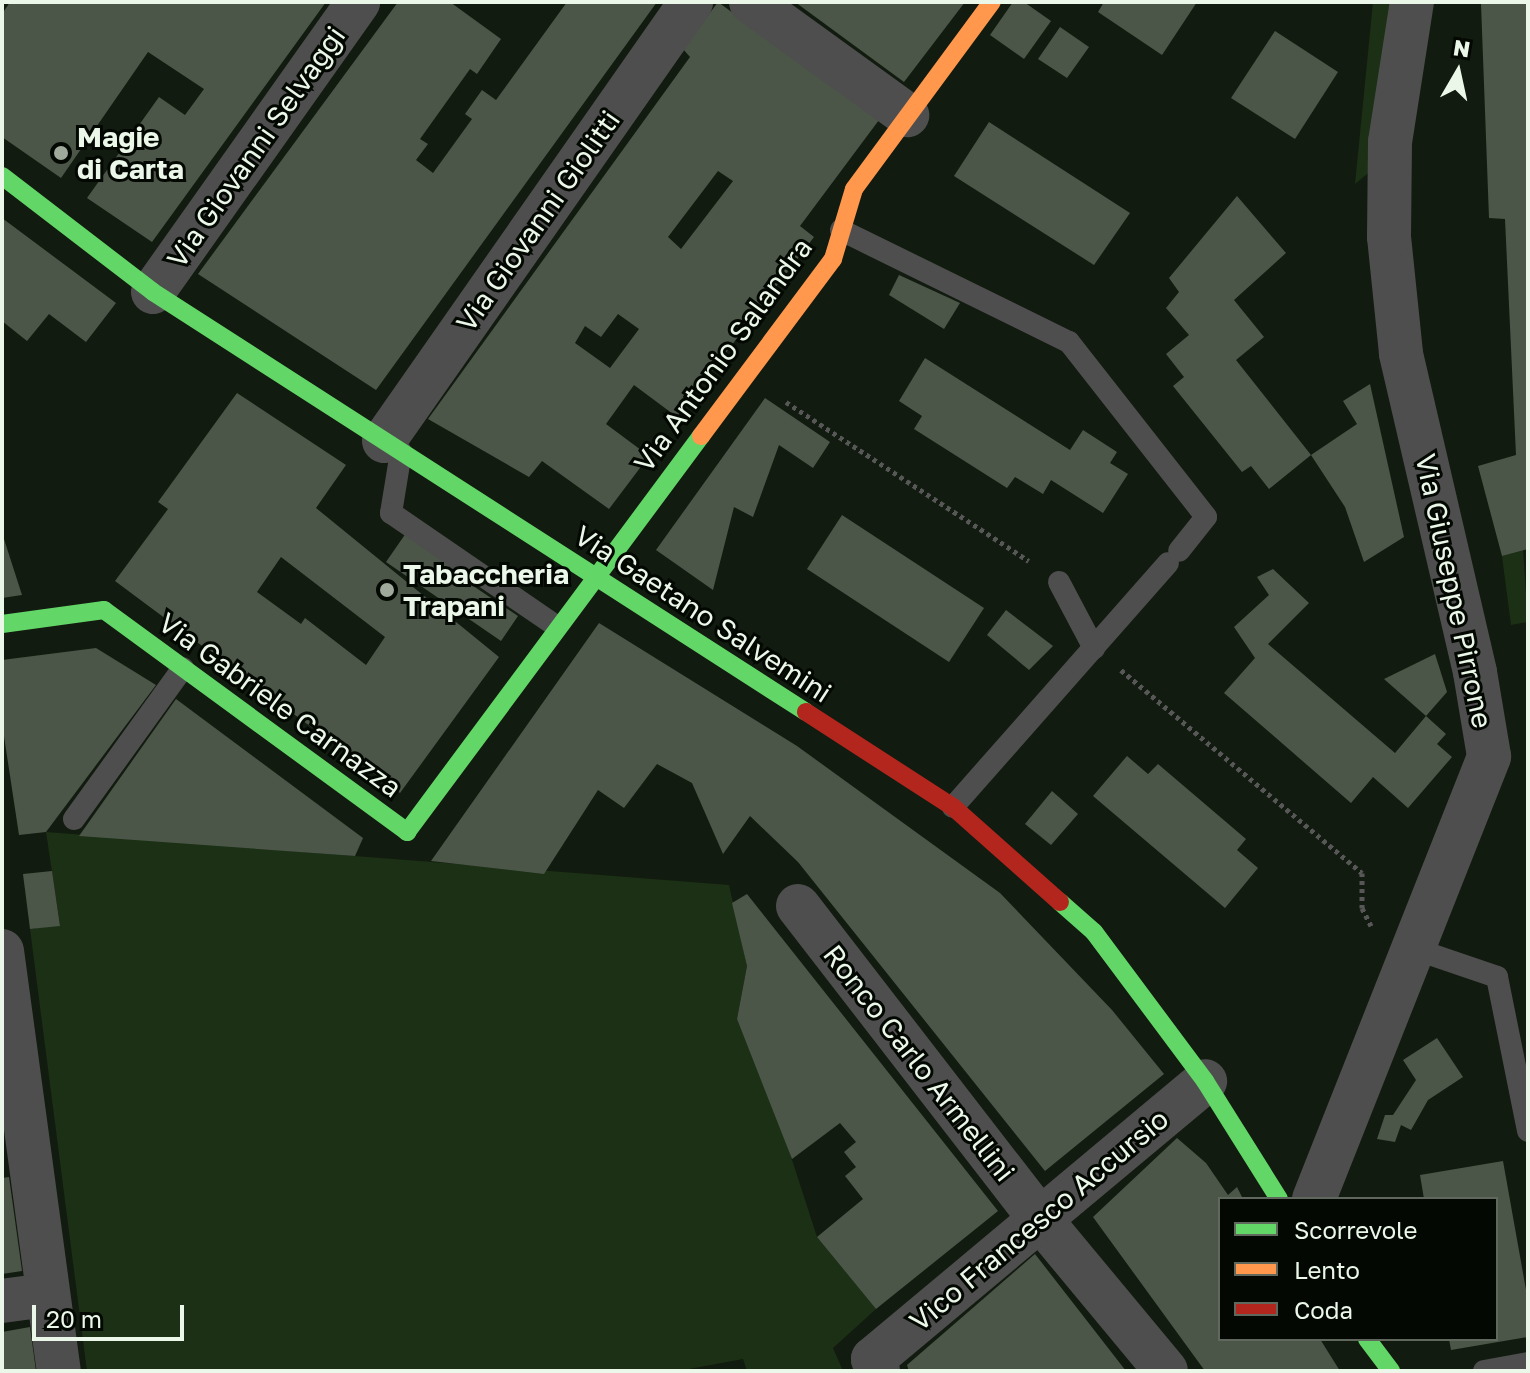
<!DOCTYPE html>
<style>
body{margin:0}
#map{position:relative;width:1530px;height:1373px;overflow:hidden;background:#121b0f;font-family:"Golos Text",sans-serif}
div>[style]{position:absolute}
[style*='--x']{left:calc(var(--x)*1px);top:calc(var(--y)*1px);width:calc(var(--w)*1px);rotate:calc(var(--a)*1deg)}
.green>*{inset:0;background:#1b3015}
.building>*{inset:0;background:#4b5648}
.path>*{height:5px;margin-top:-2.5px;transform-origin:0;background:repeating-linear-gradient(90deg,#565756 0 4px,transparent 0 8px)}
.lane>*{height:22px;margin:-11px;padding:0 11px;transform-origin:11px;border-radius:11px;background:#4e4e4e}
.street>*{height:44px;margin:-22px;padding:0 22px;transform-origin:22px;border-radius:22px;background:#4e4e4e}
.fast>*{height:18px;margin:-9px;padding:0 9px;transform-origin:9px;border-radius:9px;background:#63d668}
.slow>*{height:18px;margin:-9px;padding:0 9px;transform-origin:9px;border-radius:9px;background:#ff974d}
.jam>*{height:18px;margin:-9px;padding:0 9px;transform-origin:9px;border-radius:9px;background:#b3261e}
.dots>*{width:22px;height:22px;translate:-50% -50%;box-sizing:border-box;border:4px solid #030802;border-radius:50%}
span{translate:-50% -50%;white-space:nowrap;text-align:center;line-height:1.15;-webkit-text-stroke:6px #030802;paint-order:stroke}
.poi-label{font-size:28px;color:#ebf7e8;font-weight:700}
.left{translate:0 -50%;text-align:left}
.street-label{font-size:28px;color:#ebf7e8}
.frame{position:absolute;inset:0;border:4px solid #ebf7e8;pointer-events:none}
.legend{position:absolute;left:1218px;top:1197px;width:280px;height:144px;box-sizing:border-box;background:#030802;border:2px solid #60685e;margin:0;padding:10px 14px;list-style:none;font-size:24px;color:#ebf7e8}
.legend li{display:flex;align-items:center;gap:16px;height:40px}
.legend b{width:40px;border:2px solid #60685e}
.north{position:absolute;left:1418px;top:32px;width:80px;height:80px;-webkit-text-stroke:6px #030802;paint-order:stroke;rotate:9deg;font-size:22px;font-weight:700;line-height:32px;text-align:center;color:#ebf7e8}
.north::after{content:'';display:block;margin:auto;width:28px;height:36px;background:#ebf7e8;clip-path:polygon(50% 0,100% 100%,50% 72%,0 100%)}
.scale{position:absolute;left:32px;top:1305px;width:152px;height:36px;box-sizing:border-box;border:4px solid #ebf7e8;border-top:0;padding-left:10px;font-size:24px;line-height:28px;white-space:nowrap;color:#ebf7e8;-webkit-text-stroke:6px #030802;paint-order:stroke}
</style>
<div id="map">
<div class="green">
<div style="clip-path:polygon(1373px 2px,1398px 2px,1372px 170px,1355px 184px)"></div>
<div style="clip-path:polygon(1523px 550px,1528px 622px,1511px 625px,1502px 556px)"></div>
<div style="clip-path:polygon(46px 832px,729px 885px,747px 966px,737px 1019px,783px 1132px,817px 1237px,876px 1309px,833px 1348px,843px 1371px,747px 1371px,743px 1359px,678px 1371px,87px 1371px,30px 929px,60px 925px)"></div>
</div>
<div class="building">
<div style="clip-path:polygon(10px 2px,326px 2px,152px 242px,87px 198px,159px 97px,185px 115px,204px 89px,148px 52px,61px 178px,2px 137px,2px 14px)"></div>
<div style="clip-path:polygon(398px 2px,450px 2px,501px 39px,477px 74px,470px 69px,420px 139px,428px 144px,416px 160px,433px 173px,472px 119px,465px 114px,482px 90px,496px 100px,567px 2px,657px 2px,376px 390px,198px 274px)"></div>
<div style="clip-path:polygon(evenodd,718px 2px,879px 120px,800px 226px,814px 237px,677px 417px,634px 385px,606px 424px,649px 456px,609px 509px,542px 461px,529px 477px,428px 419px,690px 57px,683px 49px,718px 2px,718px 171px,733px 181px,681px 249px,668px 237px,718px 171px,718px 2px,618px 314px,639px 329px,610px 368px,575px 343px,585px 326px,601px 337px,618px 314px)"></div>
<div style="clip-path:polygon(795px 2px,965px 2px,904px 82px)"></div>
<div style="clip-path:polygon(1013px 2px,1024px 2px,1051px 21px,1024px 59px,990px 35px)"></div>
<div style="clip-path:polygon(1104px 2px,1197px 2px,1162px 55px,1098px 12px)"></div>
<div style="clip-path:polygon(1528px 2px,1528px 549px,1502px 556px,1478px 466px,1516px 455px,1505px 219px,1489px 218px,1481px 4px)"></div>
<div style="clip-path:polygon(1060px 27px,1089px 47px,1067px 78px,1038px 59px)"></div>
<div style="clip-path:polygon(1275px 31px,1338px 72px,1295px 139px,1231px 98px)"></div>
<div style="clip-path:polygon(989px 122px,1130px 213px,1094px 265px,954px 176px)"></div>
<div style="clip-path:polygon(1237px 196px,1286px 253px,1234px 300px,1264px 337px,1236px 360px,1311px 455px,1269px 489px,1251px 466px,1242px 472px,1173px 386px,1184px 377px,1166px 354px,1189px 335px,1166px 308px,1179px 292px,1169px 278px)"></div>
<div style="clip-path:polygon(2px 218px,116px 303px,86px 342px,49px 314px,27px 341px,2px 321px)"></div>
<div style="clip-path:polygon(899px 275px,960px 303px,944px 329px,889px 295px)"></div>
<div style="clip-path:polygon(925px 358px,1070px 450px,1083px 430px,1117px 452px,1110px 463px,1128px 474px,1103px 513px,1051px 480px,1043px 494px,1015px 477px,1007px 488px,914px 429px,922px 416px,899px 401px)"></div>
<div style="clip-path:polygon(1370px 384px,1404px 537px,1364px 562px,1345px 507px,1311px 455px,1357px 424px,1343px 401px)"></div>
<div style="clip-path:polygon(evenodd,237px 393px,346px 465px,316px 508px,499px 657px,400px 793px,115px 581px,168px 509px,158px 502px,237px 393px,281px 557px,385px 637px,366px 665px,305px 618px,301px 624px,257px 592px,281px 557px)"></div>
<div style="clip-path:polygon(765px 398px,830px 442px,813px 468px,779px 445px,753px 517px,734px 507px,713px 590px,656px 550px)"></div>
<div style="clip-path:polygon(842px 515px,984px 608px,949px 662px,807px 569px)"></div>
<div style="clip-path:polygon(415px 520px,464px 553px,451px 571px,518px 616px,501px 641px,386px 562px)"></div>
<div style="clip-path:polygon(2px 536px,3px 536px,22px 595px,2px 598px)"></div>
<div style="clip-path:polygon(1273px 569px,1309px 603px,1268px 644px,1395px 753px,1426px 716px,1446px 734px,1437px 744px,1452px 757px,1408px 808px,1373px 777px,1351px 803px,1224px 693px,1255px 658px,1234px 627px,1269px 595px,1257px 577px)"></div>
<div style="clip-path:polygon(1006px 610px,1053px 646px,1029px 670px,987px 635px)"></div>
<div style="clip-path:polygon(599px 623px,797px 746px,1000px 893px,1112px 1010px,1164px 1074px,1045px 1171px,798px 862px,750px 816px,723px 854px,692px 783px,657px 764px,624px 808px,598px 790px,544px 874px,431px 861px)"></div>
<div style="clip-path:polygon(96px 648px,156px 685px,46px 832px,19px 835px,2px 723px,2px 660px)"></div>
<div style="clip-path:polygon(1435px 654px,1447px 692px,1426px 716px,1384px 679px)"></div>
<div style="clip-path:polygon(176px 699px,363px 838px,355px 856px,79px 836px)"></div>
<div style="clip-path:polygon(1127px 756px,1148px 774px,1158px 764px,1246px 839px,1237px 850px,1258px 868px,1225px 908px,1093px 796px)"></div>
<div style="clip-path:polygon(1052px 791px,1078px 814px,1051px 845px,1025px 824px)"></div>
<div style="clip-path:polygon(52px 871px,60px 926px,30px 929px,23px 874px)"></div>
<div style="clip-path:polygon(747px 894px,998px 1211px,876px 1309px,817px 1237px,863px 1199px,845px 1176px,856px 1167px,844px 1152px,856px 1142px,840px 1123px,792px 1159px,737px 1019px,747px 966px,732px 903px)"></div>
<div style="clip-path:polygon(1437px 1038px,1463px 1077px,1428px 1100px,1411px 1130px,1401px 1125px,1395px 1142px,1377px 1139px,1385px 1115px,1393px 1115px,1416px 1080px,1403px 1060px)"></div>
<div style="clip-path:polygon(1177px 1138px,1206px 1163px,1228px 1195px,1237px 1187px,1243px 1199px,1220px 1199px,1220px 1339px,1320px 1339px,1340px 1371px,1205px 1371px,1093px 1217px)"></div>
<div style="clip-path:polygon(1503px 1161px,1528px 1301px,1528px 1337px,1451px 1350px,1449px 1339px,1496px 1339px,1496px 1199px,1424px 1199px,1420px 1175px)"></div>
<div style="clip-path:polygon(9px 1177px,22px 1271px,2px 1274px,2px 1178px)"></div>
<div style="clip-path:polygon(1035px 1254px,1126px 1371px,909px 1371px,907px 1365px)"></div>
<div style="clip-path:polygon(30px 1327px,36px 1371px,2px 1371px,2px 1332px)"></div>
</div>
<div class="path">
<div style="--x:786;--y:402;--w:290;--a:33.2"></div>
<div style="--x:1121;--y:670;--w:315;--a:40.1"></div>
<div style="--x:1362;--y:873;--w:35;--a:90"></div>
<div style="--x:1362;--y:908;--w:20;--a:63"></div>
</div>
<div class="lane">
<div style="--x:841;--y:230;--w:254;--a:26.2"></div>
<div style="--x:1069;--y:342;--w:222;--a:51.9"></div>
<div style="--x:1206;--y:517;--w:43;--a:128.5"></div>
<div style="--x:401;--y:452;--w:62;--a:99.3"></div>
<div style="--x:391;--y:513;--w:200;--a:34.4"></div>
<div style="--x:1059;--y:582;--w:75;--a:62.1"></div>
<div style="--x:953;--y:807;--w:325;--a:-48.6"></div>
<div style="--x:74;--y:819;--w:186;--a:-54.2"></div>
<div style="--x:1412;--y:948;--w:90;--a:18.8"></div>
<div style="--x:1497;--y:977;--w:157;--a:78.6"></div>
<div style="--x:1484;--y:1371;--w:45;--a:-10.3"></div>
</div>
<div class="street">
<div style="--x:751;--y:2;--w:193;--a:35.9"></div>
<div style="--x:153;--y:292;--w:355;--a:-54.7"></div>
<div style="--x:384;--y:441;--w:536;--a:-55.03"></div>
<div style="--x:798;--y:906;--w:396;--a:52.3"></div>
<div style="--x:1040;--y:1219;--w:197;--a:50.3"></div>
<div style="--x:2;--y:951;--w:424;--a:82.3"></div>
<div style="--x:1314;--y:1199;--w:476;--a:-68.4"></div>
<div style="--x:1489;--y:756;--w:85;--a:-99.5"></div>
<div style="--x:1475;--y:672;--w:327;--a:-103.1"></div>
<div style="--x:1401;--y:353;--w:117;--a:-95.9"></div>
<div style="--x:1389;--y:237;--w:95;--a:-89.4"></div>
<div style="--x:1390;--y:142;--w:142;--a:-81.1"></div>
<div style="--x:2;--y:1301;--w:45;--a:-7.6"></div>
<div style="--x:878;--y:1371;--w:13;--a:-113"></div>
<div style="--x:873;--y:1359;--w:433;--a:-39.9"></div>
</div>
<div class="fast">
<div style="--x:2;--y:176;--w:190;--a:37.5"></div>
<div style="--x:153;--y:292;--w:776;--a:32.75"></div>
<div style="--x:2;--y:624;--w:103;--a:-7.8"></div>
<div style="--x:104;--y:610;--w:376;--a:36.2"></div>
<div style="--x:407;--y:832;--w:493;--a:-53.4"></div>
<div style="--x:1060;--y:902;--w:45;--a:41.4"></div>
<div style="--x:1094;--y:932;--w:186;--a:53.3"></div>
<div style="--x:1205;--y:1081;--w:139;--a:57.9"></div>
<div style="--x:1367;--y:1339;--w:40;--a:53"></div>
</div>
<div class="slow">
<div style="--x:701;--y:436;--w:221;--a:-53.3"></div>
<div style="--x:833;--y:259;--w:73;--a:-73.3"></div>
<div style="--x:854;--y:189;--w:232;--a:-53.6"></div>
</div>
<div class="jam">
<div style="--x:806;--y:712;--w:175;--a:32.9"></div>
<div style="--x:953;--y:807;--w:143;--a:41.6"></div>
</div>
<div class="dots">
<div style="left:61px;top:153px;background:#9faa9c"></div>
<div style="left:387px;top:590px;background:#9faa9c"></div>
</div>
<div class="poi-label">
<span class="left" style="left:77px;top:153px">Magie<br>di Carta</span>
<span class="left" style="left:403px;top:590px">Tabaccheria<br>Trapani</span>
</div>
<div class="street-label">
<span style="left:256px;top:147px;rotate:-55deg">Via Giovanni Selvaggi</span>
<span style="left:538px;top:221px;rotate:-55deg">Via Giovanni Giolitti</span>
<span style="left:723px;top:355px;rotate:-54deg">Via Antonio Salandra</span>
<span style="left:1454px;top:591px;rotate:78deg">Via Giuseppe Pirrone</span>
<span style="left:703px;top:614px;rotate:33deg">Via Gaetano Salvemini</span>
<span style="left:280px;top:705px;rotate:36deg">Via Gabriele Carnazza</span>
<span style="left:919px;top:1063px;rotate:52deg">Ronco Carlo Armellini</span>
<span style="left:1039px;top:1220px;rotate:-40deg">Vico Francesco Accursio</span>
</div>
<div class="frame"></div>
<ul class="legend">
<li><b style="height:10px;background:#63d668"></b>Scorrevole</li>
<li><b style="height:10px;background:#ff974d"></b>Lento</li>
<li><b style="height:10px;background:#b3261e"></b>Coda</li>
</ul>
<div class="north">N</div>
<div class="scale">20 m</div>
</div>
